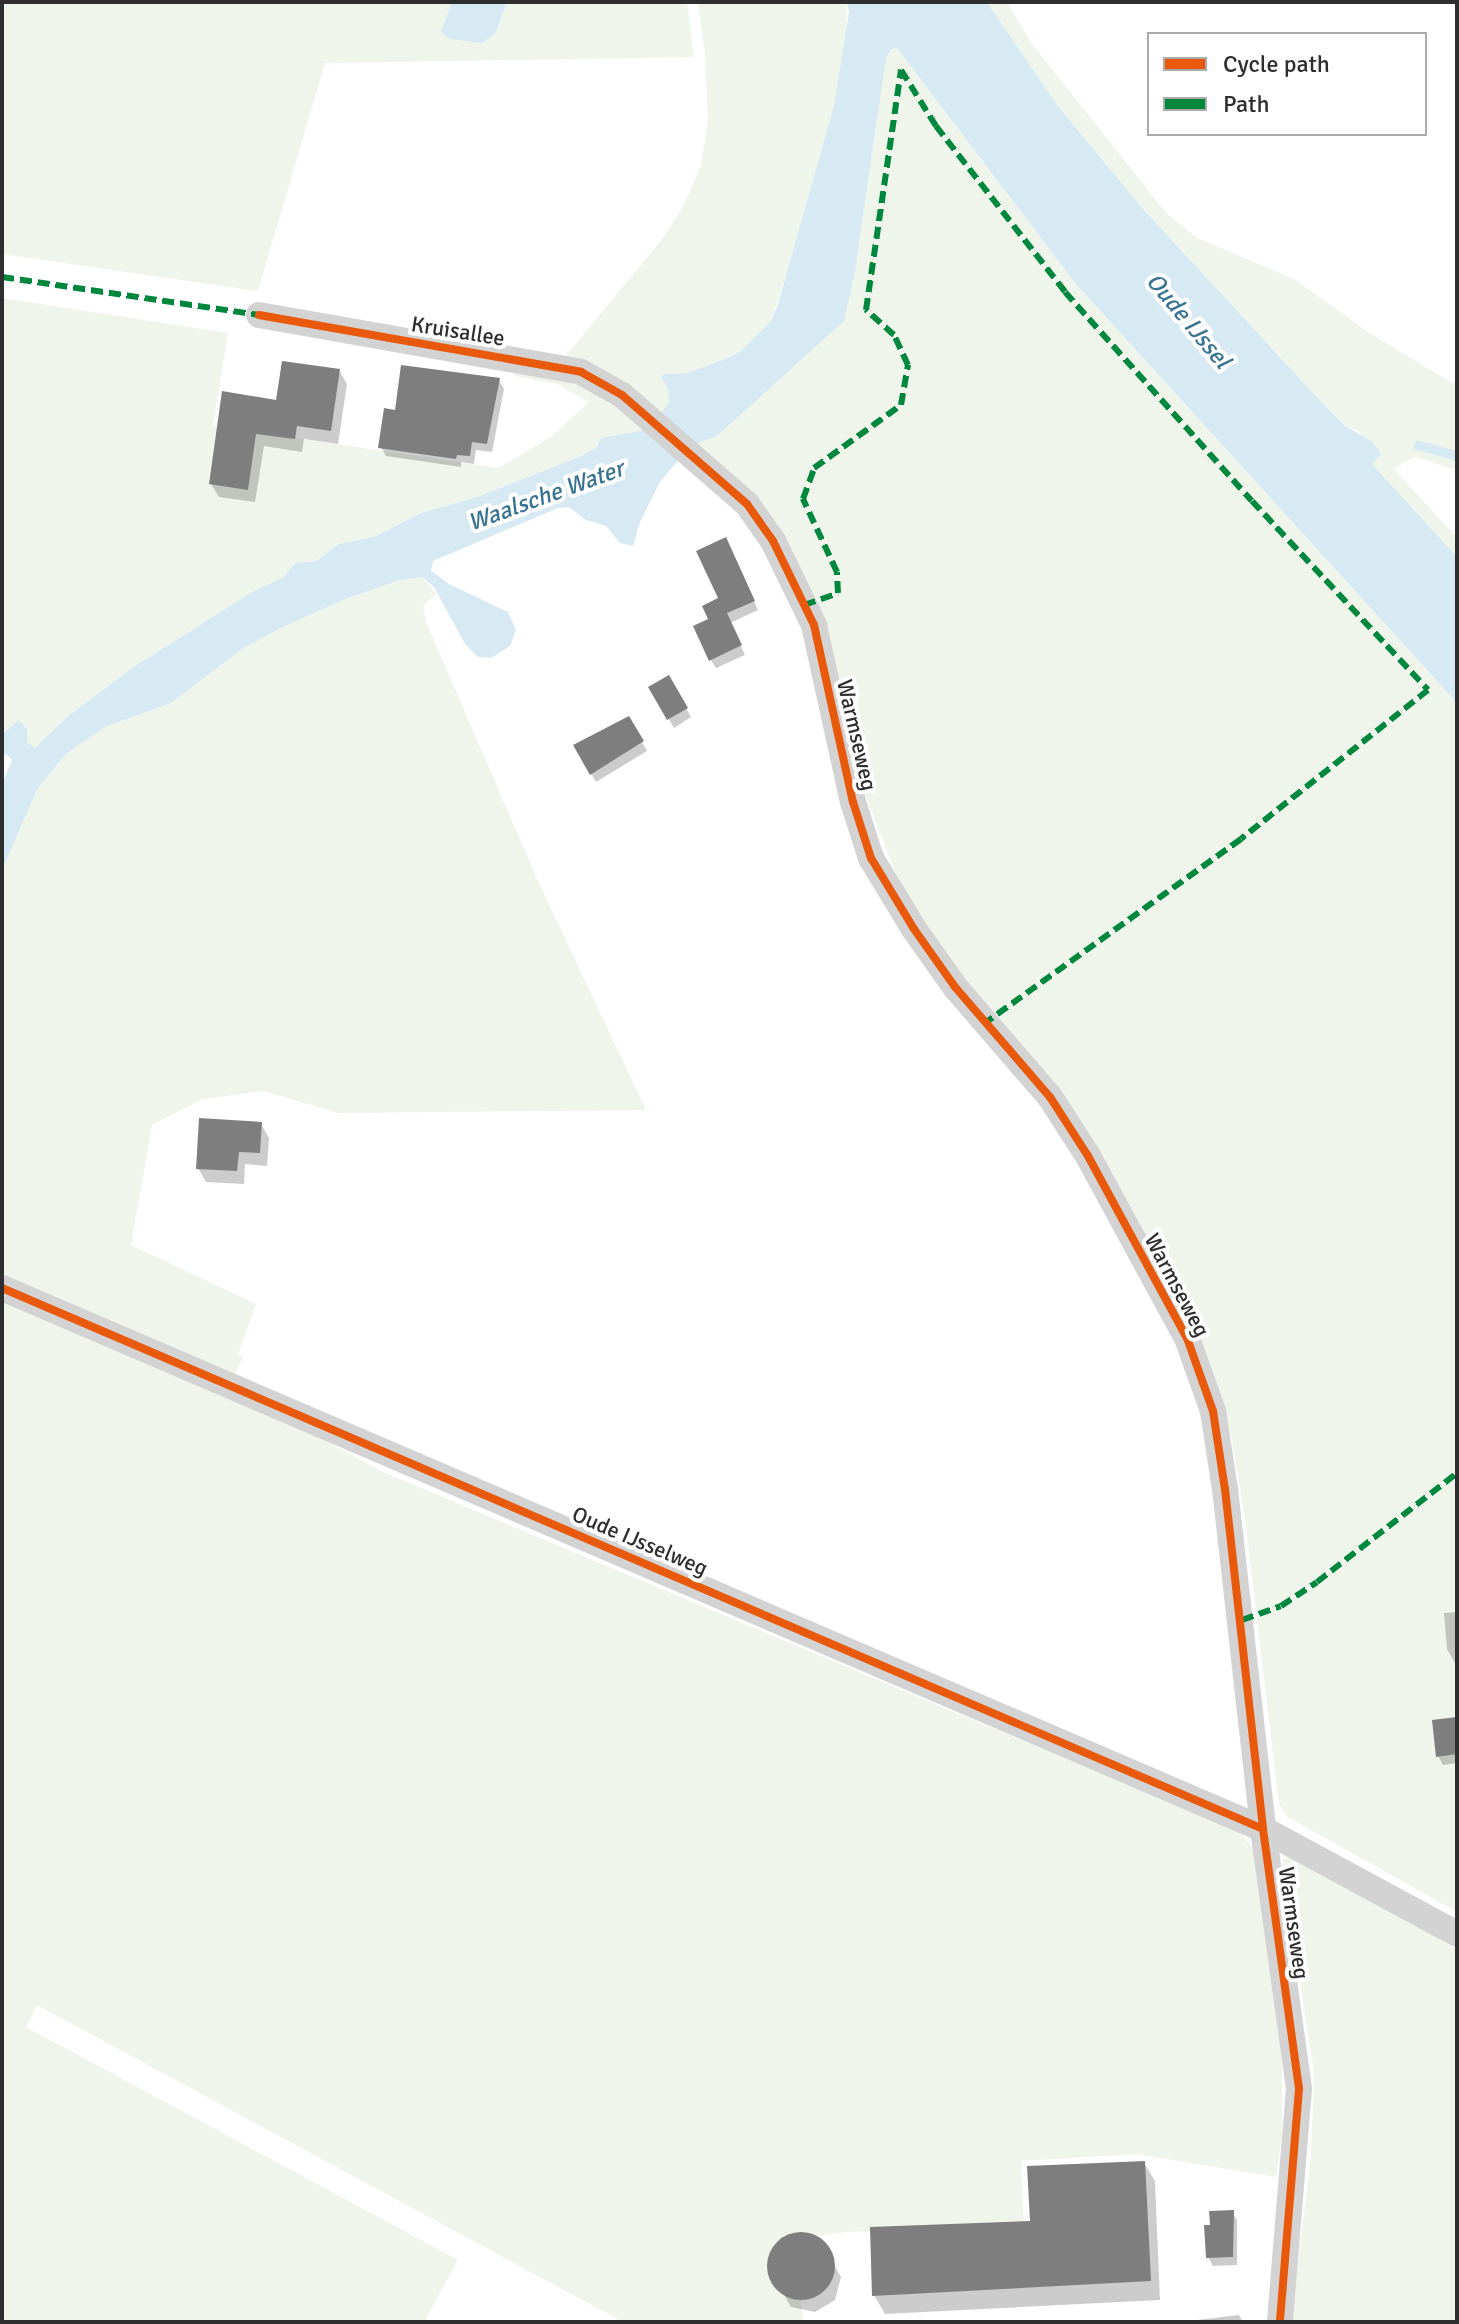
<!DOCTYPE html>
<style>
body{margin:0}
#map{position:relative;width:1459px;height:2324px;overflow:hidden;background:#fff;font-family:Signika,sans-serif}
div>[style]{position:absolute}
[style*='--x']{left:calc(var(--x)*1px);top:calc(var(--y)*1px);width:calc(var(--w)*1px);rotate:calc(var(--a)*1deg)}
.green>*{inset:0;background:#f0f5eb}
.water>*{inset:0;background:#d7e9f2}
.shadow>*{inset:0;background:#0003}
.building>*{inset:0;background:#7e7e7e}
.round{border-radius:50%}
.minor>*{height:26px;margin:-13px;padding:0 13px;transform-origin:13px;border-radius:13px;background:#d3d3d3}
.quiet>*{height:6px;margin-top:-3px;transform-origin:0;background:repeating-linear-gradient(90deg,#00873e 0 12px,transparent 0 18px)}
.cycleway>*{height:8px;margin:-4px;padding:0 4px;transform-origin:4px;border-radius:4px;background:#e8590c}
span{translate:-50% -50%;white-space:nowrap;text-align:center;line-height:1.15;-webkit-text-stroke:8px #fff;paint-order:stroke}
.street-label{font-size:22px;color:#2e2e2e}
.water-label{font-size:24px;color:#397392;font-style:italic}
.frame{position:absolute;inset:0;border:4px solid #2e2e2e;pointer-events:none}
.legend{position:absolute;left:1147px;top:32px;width:280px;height:104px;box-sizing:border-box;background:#fff;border:2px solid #ababab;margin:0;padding:10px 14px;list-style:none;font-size:24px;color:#2e2e2e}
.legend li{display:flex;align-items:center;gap:16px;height:40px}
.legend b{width:40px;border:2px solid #ababab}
</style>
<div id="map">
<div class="green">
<div style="clip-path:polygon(2px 2px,452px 2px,441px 33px,496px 32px,507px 2px,687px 2px,694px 57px,325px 63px,258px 291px,2px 254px)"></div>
<div style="clip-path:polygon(698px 2px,847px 2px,845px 96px,771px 321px,740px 352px,725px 359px,687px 373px,664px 374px,661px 377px,668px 389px,669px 402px,662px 416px,565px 357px,663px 238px,684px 205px,701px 166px,708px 121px,705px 55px)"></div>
<div style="clip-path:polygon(987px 2px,1007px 2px,1032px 44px,1167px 214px,1197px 238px,1296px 280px,1368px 332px,1457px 386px,1457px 470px,1414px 457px,1394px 469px,1457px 538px,1457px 557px,1372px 464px,1360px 432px,1345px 426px,1325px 406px,1144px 210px,1057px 105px)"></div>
<div style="clip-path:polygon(897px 48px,1075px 283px,1457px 703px,1457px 1912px,1288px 1817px,1279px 1804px,1245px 1519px,1231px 1435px,1210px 1363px,1189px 1318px,934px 940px,899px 882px,865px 794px,820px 619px,693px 445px,717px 435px,844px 320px,855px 271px,886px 58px,891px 49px)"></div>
<div style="clip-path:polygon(2px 298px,228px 333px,213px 426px,499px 468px,552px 436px,589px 402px,557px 384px,514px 376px,516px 364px,582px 379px,649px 429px,601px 438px,596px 448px,581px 456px,477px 497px,421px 513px,376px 536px,339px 544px,316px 561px,295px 563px,285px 577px,252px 592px,132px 668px,68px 716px,35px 748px,27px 742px,19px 720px,2px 734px)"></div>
<div style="clip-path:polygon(422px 577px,437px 594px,423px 606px,426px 622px,538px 881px,646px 1110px,338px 1113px,264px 1091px,203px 1099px,152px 1125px,131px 1245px,256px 1304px,238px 1355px,243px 1357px,235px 1374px,226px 1375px,2px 1279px,2px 870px,38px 788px,66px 754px,105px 727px,171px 703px,245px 647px,285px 626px,348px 598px,400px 580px)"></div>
<div style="clip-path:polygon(2px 1296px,278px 1415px,383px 1472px,1238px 1831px,1254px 1849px,1282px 2046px,1282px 2136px,1276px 2177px,1135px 2154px,1021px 2161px,1024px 2225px,848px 2232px,788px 2239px,773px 2254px,770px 2272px,782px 2294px,801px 2300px,803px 2322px,623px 2322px,37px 2005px,26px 2027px,458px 2260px,424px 2322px,2px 2322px)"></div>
<div style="clip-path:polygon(1289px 1858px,1390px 1910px,1457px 1950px,1457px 2322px,1291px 2322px,1311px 2154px,1314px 2073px,1282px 1866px,1283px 1859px)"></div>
</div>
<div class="water">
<div style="clip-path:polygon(452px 2px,507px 2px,496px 32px,483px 43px,450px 39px,441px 32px)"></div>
<div style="clip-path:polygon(847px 2px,987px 2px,1057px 105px,1144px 210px,1325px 406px,1345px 426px,1373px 442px,1381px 454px,1372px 464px,1457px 557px,1457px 703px,1075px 283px,897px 48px,891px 49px,886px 58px,855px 271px,844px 321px,717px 436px,693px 445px,681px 457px,660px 482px,640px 522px,633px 546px,620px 543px,606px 526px,586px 520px,569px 507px,558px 508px,433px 561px,431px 571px,449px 584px,508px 612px,516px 630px,510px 646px,491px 658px,478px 657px,465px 644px,434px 587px,422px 577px,400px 580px,348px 598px,285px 626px,245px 647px,171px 703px,105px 727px,66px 754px,38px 788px,2px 870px,2px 784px,12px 760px,6px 754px,2px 755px,2px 734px,19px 720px,27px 729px,27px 742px,35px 748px,68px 716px,132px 668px,252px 592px,284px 577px,295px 563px,316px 561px,339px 544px,376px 536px,421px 513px,477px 497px,581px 456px,596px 448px,601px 438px,650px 429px,669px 402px,668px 389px,661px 377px,664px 374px,687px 373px,725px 359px,740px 352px,771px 321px,778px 304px,834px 106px,849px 13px)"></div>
<div style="clip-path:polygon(1416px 440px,1457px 451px,1457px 461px,1413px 449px)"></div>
</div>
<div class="shadow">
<div style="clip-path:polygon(339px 370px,347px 384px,338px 444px,304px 439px,302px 452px,264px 446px,255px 502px,219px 497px,211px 484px,278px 402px)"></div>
<div style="clip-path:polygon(499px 380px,504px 389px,492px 452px,476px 450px,474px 464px,461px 462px,461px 467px,386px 456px,381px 447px,396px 412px)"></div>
<div style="clip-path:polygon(730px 548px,758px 610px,730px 623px,745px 655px,716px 668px,711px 660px,710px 620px,721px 599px)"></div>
<div style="clip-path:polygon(669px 678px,691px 717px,674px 728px,651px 688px)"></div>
<div style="clip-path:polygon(629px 719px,647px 751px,596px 782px,576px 746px)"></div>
<div style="clip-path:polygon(261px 1124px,269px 1138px,267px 1166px,245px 1164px,244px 1184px,206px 1182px,198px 1168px)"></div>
<div style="clip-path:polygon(1457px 1612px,1457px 1662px,1455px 1663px,1447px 1649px,1444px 1613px)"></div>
<div style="clip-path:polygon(1457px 1719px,1457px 1763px,1443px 1765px,1438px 1756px)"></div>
<div style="clip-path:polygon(1144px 2163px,1155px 2181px,1160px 2300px,885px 2314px,874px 2295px,1032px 2223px)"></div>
<div style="clip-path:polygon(1232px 2212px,1237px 2220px,1237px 2265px,1213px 2266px,1208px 2257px)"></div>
<div style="clip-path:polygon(797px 2234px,820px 2241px,841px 2277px,835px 2300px,815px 2312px,791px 2307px,770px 2271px,776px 2247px)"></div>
<div style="clip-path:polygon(1239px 2315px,1243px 2322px,1180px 2322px)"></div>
</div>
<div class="building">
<div style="clip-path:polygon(282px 361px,340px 369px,331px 431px,297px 426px,295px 439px,256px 434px,248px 490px,209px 484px,222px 391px,276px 400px)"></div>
<div style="clip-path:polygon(401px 365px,500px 378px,487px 444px,472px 442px,470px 456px,457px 455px,456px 459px,378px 448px,384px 408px,395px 410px)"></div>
<div style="clip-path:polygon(726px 537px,755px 601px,727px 613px,742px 645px,709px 661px,693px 626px,708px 619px,702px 606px,718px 598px,696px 551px)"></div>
<div style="clip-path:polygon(669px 675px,688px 708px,667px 720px,648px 687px)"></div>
<div style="clip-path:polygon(629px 716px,644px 741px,590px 775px,573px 745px)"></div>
<div style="clip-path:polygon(199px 1118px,262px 1122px,260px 1153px,239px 1152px,237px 1171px,196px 1169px)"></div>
<div style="clip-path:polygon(1457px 1717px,1457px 1754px,1436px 1757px,1432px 1720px)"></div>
<div style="clip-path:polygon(1145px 2161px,1151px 2281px,872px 2296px,870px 2227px,1030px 2221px,1027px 2166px)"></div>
<div style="clip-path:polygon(1234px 2210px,1233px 2257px,1206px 2258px,1204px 2225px,1210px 2225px,1209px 2211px)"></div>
<div class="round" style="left:767px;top:2232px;width:68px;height:68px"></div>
</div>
<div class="minor">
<div style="--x:259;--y:315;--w:327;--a:10"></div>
<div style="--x:581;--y:372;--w:47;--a:29.3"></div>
<div style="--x:622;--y:395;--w:166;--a:41.1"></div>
<div style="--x:747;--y:504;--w:45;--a:54.9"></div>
<div style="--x:773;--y:541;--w:93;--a:64"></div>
<div style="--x:814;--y:625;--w:181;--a:77.6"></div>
<div style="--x:853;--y:802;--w:59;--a:72.2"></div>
<div style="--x:871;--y:858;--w:83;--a:58.8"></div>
<div style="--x:914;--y:929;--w:71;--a:54.7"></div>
<div style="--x:955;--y:987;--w:145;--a:49.2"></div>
<div style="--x:1050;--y:1097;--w:70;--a:57.2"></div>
<div style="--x:1088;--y:1156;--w:207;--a:61.5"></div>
<div style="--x:1187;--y:1338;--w:77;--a:70.4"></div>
<div style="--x:1213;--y:1411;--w:79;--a:81.3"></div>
<div style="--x:1225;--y:1489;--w:342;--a:83.6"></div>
<div style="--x:1263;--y:1829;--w:262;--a:82.1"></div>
<div style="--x:1299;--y:2089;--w:234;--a:94.7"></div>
<div style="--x:2;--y:1288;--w:1372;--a:23.22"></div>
<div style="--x:1263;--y:1829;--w:221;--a:28.4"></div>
</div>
<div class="quiet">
<div style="--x:2;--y:277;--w:260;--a:8.4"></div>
<div style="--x:804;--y:605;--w:36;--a:-19"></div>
<div style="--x:838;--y:593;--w:21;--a:-93"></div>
<div style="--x:837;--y:572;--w:81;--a:-115"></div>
<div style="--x:803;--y:499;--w:33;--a:-70"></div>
<div style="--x:814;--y:468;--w:107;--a:-35.9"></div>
<div style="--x:901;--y:405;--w:41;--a:-80.1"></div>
<div style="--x:908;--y:365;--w:33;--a:-115"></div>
<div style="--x:894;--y:335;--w:38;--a:-138"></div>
<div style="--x:866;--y:310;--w:243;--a:-81.7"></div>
<div style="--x:901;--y:70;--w:66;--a:58"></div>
<div style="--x:936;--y:126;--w:210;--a:52.1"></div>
<div style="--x:1065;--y:292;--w:280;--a:48.2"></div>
<div style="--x:1252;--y:501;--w:258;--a:47"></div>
<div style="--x:1428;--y:690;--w:239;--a:141.5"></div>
<div style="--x:1241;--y:839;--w:317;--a:144.3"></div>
<div style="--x:1242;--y:1620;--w:41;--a:-19.7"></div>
<div style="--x:1281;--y:1606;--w:43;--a:-33.7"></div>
<div style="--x:1317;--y:1582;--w:177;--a:-37.9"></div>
</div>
<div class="cycleway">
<div style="--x:259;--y:315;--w:327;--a:10"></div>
<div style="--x:581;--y:372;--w:47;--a:29.3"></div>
<div style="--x:622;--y:395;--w:166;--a:41.1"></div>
<div style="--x:747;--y:504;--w:45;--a:54.9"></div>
<div style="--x:773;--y:541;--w:93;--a:64"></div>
<div style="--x:814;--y:625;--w:181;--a:77.6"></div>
<div style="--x:853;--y:802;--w:59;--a:72.2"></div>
<div style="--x:871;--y:858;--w:83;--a:58.8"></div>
<div style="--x:914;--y:929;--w:71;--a:54.7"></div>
<div style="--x:955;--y:987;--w:145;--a:49.2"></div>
<div style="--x:1050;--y:1097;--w:70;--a:57.2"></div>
<div style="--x:1088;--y:1156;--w:207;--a:61.5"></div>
<div style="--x:1187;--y:1338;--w:77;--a:70.4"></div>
<div style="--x:1213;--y:1411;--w:79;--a:81.3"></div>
<div style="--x:1225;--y:1489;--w:342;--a:83.6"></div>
<div style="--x:1263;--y:1829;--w:262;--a:82.1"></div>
<div style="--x:1299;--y:2089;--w:234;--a:94.7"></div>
<div style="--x:2;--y:1288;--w:1372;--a:23.22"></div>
</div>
<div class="street-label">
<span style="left:458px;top:331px;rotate:9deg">Kruisallee</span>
<span style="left:857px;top:735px;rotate:77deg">Warmseweg</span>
<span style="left:1177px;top:1285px;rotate:62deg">Warmseweg</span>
<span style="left:640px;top:1541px;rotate:23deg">Oude IJsselweg</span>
<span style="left:1294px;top:1923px;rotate:82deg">Warmseweg</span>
</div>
<div class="water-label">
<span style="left:1188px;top:321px;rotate:50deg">Oude IJssel</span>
<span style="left:546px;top:496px;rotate:-20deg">Waalsche Water</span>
</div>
<div class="frame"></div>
<ul class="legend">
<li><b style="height:10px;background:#e8590c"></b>Cycle path</li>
<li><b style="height:10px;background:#00873e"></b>Path</li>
</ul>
</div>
